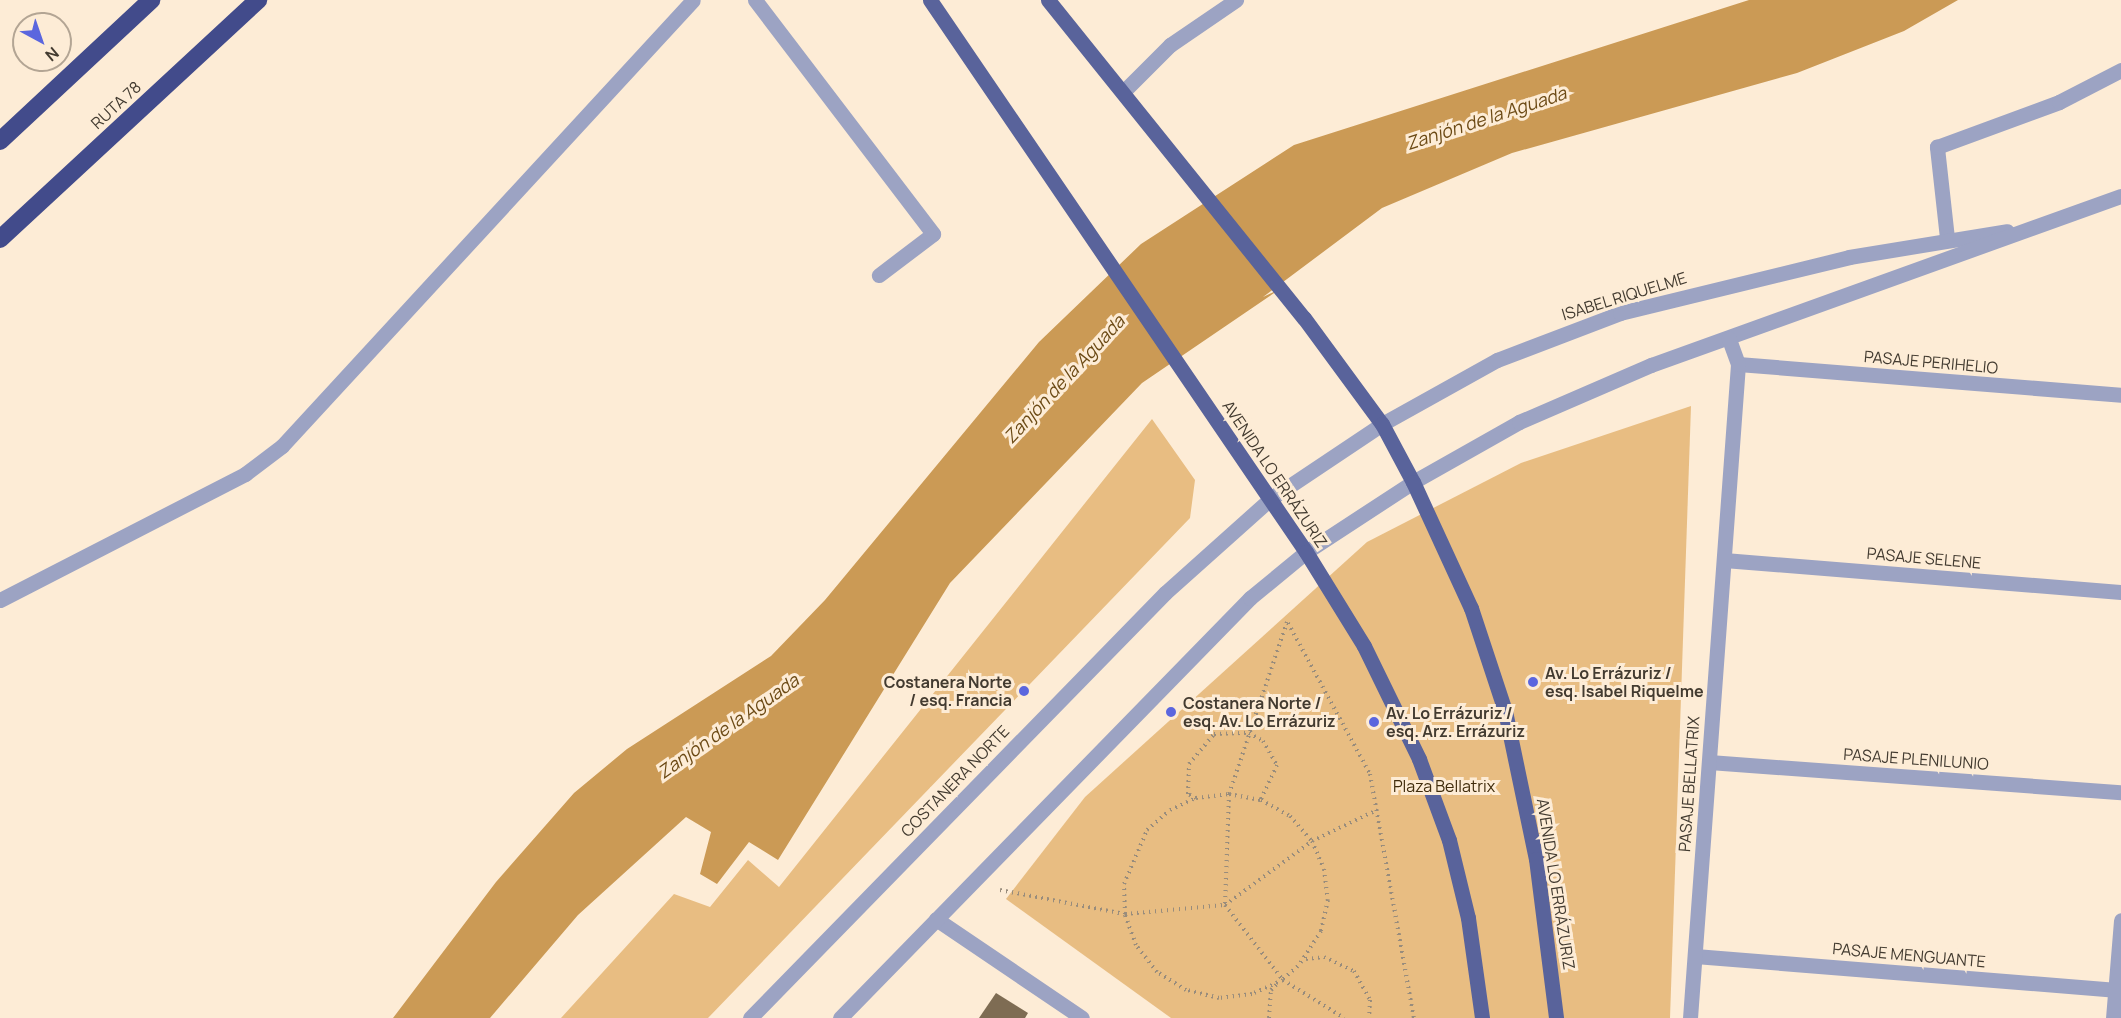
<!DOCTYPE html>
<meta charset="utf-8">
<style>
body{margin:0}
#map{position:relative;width:2121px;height:1018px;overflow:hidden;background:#fdecd6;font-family:Manrope,sans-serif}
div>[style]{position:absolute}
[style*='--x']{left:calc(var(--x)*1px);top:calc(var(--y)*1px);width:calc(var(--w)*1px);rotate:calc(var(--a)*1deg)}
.green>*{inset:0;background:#e8bd82}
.water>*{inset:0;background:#cb9a55}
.building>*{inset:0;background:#7e6c53}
.path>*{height:4px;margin-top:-2px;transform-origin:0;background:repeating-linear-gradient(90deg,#988c7c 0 1.5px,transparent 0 6px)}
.minor>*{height:15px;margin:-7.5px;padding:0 7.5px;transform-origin:7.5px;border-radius:7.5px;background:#9ca3c3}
.major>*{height:15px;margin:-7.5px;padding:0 7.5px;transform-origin:7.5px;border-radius:7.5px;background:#59639b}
.highway>*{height:18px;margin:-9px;padding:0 9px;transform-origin:9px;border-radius:9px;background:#424b8b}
.dots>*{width:16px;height:16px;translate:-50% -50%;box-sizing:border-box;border:3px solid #fdecd6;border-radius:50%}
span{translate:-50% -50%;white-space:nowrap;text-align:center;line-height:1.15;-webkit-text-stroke:6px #fdecd6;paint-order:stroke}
.street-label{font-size:16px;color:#433b30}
.poi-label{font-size:16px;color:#433b30;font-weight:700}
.left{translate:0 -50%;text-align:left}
.right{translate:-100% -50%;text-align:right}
.park-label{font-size:16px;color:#402c0c}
.water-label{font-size:18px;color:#6c4a15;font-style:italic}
.north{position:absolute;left:12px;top:12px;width:60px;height:60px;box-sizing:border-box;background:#fdecd6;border:2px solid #b3a594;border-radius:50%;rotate:140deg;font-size:16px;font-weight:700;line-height:24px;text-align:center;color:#433b30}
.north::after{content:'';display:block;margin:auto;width:21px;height:27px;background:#5b66de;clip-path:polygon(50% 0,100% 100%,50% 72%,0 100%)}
</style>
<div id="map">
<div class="green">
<div style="clip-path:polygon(1691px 406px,1670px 1018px,1171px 1018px,1006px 899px,1085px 797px,1367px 542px,1521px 463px)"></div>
<div style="clip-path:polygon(1152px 419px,1195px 480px,1190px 518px,708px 1018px,561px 1018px,674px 894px,710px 907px,748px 860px,779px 887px)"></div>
</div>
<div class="water">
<div style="clip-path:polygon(1749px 0,1958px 0,1904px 31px,1797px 73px,1512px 153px,1382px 208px,1263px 297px,1280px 289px,1142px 383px,950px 583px,778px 860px,749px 842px,717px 884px,700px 874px,711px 832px,686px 817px,578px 915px,490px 1018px,393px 1018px,496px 882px,574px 793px,627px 749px,771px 656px,825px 600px,1039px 342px,1141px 244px,1294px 145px)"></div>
</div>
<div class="building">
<div style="clip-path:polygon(996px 993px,1028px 1013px,1025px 1018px,979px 1018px)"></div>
</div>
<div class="path">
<div style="--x:1287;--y:622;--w:182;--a:108.6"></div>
<div style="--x:1229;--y:794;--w:111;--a:92.1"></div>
<div style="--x:1225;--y:905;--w:95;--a:52.3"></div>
<div style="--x:1283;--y:980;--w:72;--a:31.9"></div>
<div style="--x:1288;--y:623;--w:172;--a:61.5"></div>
<div style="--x:1370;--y:774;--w:248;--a:79.8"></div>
<div style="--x:1196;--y:798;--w:9;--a:-153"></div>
<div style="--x:1188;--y:794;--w:30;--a:-88"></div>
<div style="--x:1189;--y:764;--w:39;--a:-50"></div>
<div style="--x:1214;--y:734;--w:35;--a:-2"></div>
<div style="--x:1249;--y:733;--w:16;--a:30"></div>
<div style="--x:1263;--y:741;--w:28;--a:60"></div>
<div style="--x:1277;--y:765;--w:38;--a:115"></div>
<div style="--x:1000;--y:890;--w:127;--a:10.9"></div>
<div style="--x:1125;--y:914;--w:100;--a:-5.1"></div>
<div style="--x:1225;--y:905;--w:108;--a:-36.3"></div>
<div style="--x:1312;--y:841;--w:72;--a:-25.5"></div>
<div style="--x:1306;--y:959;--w:18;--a:-6"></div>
<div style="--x:1324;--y:957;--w:33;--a:25"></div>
<div style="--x:1354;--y:971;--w:33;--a:61"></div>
<div style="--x:1370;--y:1000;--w:18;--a:93"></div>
<div style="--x:1283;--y:979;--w:23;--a:-41"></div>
<div style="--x:1283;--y:980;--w:34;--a:156"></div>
<div style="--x:1252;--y:994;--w:33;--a:173"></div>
<div style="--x:1219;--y:998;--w:34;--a:-166"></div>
<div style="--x:1186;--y:990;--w:34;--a:-148"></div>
<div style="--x:1157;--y:972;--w:34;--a:-128"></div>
<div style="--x:1136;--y:945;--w:33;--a:-110"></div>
<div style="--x:1125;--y:914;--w:30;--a:-92"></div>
<div style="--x:1124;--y:884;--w:59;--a:-66.9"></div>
<div style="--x:1147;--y:830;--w:30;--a:-41"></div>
<div style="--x:1170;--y:810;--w:29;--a:-25"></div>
<div style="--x:1196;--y:798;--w:33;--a:-7"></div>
<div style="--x:1229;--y:794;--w:33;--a:11"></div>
<div style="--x:1261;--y:800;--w:33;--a:29"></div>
<div style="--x:1290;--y:816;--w:33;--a:49"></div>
<div style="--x:1312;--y:841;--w:30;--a:67"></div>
<div style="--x:1324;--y:869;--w:31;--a:83"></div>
<div style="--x:1328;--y:900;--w:32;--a:103"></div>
<div style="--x:1321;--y:931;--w:40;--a:122.9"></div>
<div style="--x:1269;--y:1018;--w:28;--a:-86"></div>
<div style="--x:1271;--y:990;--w:8;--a:-45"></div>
</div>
<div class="minor">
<div style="--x:755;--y:0;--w:294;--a:52.7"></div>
<div style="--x:933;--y:234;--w:68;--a:142.8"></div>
<div style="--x:1125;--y:90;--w:64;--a:-45"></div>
<div style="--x:1170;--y:45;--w:80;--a:-34.3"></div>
<div style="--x:1947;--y:238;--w:92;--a:-96.3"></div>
<div style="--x:1937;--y:147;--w:130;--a:-20.2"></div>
<div style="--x:2059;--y:102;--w:70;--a:-27.3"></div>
<div style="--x:1738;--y:364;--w:384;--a:4.6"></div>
<div style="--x:1724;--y:560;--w:398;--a:4.6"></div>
<div style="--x:0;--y:600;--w:276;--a:-27.2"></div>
<div style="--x:245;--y:474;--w:46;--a:-37.1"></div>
<div style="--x:282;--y:446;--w:606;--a:-47.34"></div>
<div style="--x:1709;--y:762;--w:413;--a:4.2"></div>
<div style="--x:936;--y:919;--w:176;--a:34.1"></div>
<div style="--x:1695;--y:956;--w:427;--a:4.6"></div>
<div style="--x:750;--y:1018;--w:594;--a:-45.68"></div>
<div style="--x:1165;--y:593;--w:141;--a:-41.8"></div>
<div style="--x:1270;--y:499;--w:135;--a:-33.8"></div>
<div style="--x:1382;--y:424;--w:132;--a:-29.1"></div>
<div style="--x:1497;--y:360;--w:132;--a:-20.9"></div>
<div style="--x:1620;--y:313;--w:236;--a:-13.7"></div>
<div style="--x:1849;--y:257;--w:160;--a:-9.3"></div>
<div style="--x:840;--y:1018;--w:587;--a:-45.69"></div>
<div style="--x:1250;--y:598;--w:72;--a:-39.4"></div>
<div style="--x:1306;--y:552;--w:128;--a:-33.2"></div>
<div style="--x:1413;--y:482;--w:122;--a:-29.5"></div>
<div style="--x:1519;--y:422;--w:144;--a:-23.4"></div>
<div style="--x:1651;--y:365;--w:499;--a:-19.8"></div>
<div style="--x:1690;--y:1018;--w:656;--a:-85.8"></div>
<div style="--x:1738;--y:364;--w:27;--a:-110"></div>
<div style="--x:2113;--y:1018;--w:98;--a:-85.3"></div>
</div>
<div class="major">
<div style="--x:930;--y:0;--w:668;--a:55.74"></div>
<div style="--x:1306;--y:552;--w:110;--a:58.3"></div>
<div style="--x:1364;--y:646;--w:126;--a:64"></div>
<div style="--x:1419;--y:759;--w:86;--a:69.7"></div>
<div style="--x:1449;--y:840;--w:80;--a:76.3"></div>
<div style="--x:1468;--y:918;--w:101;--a:82"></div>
<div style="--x:1048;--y:0;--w:408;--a:51.2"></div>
<div style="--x:1304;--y:318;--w:132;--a:53.7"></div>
<div style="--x:1382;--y:424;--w:66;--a:61.9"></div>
<div style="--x:1413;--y:482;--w:139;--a:65.3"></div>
<div style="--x:1471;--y:608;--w:108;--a:71.7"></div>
<div style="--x:1505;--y:711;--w:151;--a:78.2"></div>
<div style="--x:1536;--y:859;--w:160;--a:82.8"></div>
</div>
<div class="highway">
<div style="--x:0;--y:141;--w:207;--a:-43"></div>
<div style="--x:0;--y:239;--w:352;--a:-42.8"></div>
</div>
<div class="dots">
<div style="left:1533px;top:682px;background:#5b66de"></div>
<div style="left:1024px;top:691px;background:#5b66de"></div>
<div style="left:1171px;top:712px;background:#5b66de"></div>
<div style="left:1374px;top:722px;background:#5b66de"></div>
</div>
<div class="street-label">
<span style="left:116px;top:105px;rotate:-43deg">RUTA 78</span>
<span style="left:1624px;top:296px;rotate:-17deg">ISABEL RIQUELME</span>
<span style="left:1931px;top:362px;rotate:5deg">PASAJE PERIHELIO</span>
<span style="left:1275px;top:474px;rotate:56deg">AVENIDA LO ERRÁZURIZ</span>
<span style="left:1924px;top:558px;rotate:5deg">PASAJE SELENE</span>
<span style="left:1916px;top:759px;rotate:4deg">PASAJE PLENILUNIO</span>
<span style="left:955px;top:781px;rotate:-46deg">COSTANERA NORTE</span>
<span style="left:1689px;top:784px;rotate:-86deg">PASAJE BELLATRIX</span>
<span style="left:1556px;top:884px;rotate:81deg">AVENIDA LO ERRÁZURIZ</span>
<span style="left:1909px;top:955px;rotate:5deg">PASAJE MENGUANTE</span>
</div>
<div class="poi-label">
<span class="left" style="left:1545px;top:682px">Av. Lo Errázuriz /<br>esq. Isabel Riquelme</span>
<span class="right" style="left:1012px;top:691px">Costanera Norte<br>/ esq. Francia</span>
<span class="left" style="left:1183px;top:712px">Costanera Norte /<br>esq. Av. Lo Errázuriz</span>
<span class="left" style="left:1386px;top:722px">Av. Lo Errázuriz /<br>esq. Arz. Errázuriz</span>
</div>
<div class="park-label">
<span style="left:1444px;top:786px">Plaza Bellatrix</span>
</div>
<div class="water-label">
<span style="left:1486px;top:118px;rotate:-18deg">Zanjón de la Aguada</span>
<span style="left:1064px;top:379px;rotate:-47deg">Zanjón de la Aguada</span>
<span style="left:728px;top:726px;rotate:-35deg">Zanjón de la Aguada</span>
</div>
<div class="north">N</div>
</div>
